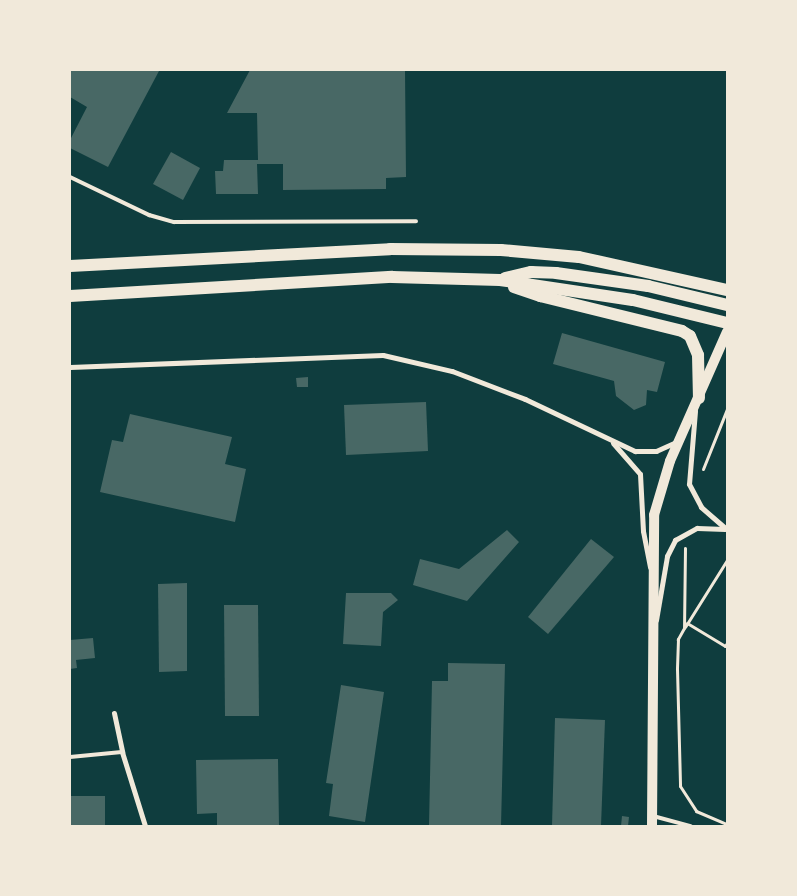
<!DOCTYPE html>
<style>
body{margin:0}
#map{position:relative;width:797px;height:896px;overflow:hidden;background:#0f3d3e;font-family:"Exo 2",sans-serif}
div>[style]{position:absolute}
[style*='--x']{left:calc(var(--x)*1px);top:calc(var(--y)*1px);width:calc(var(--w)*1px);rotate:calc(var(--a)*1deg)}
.building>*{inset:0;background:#486865}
.path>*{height:3px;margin:-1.5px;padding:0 1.5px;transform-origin:1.5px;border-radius:1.5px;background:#f1e9da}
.service>*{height:4px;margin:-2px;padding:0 2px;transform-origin:2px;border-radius:2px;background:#f1e9da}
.minor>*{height:5px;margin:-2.5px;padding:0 2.5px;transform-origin:2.5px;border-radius:2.5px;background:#f1e9da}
.secondary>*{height:10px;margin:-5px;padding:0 5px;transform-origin:5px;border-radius:5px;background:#f1e9da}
.primary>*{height:12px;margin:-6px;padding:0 6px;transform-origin:6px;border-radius:6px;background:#f1e9da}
span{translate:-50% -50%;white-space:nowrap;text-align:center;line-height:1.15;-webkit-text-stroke:5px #f1e9da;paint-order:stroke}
.frame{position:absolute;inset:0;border:71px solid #f1e9da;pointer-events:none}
</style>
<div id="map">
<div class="building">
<div style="clip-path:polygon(70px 70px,159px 71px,108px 167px,70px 148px,70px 140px,87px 107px,70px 97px)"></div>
<div style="clip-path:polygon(250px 70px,405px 70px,406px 177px,386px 178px,386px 189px,283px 190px,283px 164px,257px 164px,258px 194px,216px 194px,215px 171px,223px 171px,224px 160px,258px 160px,257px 113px,227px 113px)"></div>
<div style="clip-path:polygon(171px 152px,200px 168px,183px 200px,153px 184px)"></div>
<div style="clip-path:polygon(562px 333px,665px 362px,657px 392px,647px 390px,646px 405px,634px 410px,616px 396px,614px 381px,553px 364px)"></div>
<div style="clip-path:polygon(308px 377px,308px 387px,297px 387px,296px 378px)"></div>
<div style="clip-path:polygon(426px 402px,428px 451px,346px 455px,344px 405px)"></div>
<div style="clip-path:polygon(130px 414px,232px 437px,225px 464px,246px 469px,235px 522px,100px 492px,112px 440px,123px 442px)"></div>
<div style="clip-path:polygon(507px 530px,519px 542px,467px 601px,413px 585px,420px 559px,459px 569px)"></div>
<div style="clip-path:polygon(591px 539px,614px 557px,548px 634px,528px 617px)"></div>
<div style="clip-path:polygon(187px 583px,187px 671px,159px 672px,158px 584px)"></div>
<div style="clip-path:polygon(346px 593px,391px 593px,398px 600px,383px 612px,381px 646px,343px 644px)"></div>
<div style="clip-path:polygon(224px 605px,258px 605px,259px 716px,225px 716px)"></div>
<div style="clip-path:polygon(93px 638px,95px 658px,76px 660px,77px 668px,70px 669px,70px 640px)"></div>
<div style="clip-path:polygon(448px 663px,505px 664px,501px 826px,429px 826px,432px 681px,448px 681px)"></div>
<div style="clip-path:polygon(341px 685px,384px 692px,365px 822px,329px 816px,333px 784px,326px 783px)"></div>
<div style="clip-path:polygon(555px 718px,605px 720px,601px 826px,552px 826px)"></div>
<div style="clip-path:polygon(278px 759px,279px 826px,217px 826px,217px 813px,197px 814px,196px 760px)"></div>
<div style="clip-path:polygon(70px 796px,105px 796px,105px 826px,70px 826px)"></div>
<div style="clip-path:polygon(622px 816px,629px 817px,628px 826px,621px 826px)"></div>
</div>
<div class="path">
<div style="--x:703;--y:469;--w:65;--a:-68.2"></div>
<div style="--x:685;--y:548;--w:80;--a:90.7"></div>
<div style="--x:684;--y:628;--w:13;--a:119"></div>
<div style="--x:678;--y:639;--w:30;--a:92"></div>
<div style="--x:677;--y:669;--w:117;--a:88.5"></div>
<div style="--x:680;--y:786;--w:30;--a:57"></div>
<div style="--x:696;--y:811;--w:34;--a:23"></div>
<div style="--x:687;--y:623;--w:44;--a:31.2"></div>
<div style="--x:725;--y:646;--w:4;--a:-56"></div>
<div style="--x:685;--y:627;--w:79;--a:-57.9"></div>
</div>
<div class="service">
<div style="--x:70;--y:177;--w:88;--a:25.7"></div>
<div style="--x:149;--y:215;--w:26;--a:16"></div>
<div style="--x:174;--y:222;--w:242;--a:-0.2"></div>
<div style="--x:70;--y:757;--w:52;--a:-5.5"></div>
<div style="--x:653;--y:816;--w:39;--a:15"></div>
</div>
<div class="minor">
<div style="--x:70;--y:367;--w:313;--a:-2.2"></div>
<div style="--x:383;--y:355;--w:71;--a:13.1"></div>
<div style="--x:452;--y:371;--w:78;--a:21"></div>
<div style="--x:525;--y:399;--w:122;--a:25.3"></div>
<div style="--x:635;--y:451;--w:21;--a:0"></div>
<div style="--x:656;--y:451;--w:22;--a:-24"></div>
<div style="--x:695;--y:411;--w:73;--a:94.7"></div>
<div style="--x:689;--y:484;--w:26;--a:62"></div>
<div style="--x:701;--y:507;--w:32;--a:41"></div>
<div style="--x:613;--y:443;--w:41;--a:48.9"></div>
<div style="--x:640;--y:474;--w:57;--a:87"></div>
<div style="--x:643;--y:531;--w:37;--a:79"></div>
<div style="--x:656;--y:620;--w:65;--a:-80.2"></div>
<div style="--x:667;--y:556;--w:18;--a:-63"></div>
<div style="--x:675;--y:540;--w:25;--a:-29"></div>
<div style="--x:697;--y:528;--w:28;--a:2"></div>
<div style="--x:114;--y:713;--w:40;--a:78"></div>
<div style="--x:122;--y:752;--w:77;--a:72.7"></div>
</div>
<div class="secondary">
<div style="--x:652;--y:826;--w:311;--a:-89.6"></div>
<div style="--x:654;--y:515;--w:56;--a:-73.5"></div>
<div style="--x:670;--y:461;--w:141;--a:-66.2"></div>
</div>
<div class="primary">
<div style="--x:70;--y:266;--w:320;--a:-3"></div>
<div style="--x:390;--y:249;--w:111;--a:0.5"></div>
<div style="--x:501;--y:250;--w:78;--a:5.1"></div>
<div style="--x:579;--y:257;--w:152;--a:12.6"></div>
<div style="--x:505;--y:278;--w:27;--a:-13"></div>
<div style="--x:531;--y:272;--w:25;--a:2"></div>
<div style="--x:556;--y:273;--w:93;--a:8"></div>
<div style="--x:648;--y:286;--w:81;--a:13.5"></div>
<div style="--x:514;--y:287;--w:28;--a:19"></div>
<div style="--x:540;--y:296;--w:146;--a:13.8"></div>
<div style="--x:682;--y:331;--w:9;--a:32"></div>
<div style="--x:690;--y:336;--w:21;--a:67"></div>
<div style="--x:698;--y:355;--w:43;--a:88.7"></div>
<div style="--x:70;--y:296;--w:323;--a:-3.4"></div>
<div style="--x:392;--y:277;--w:108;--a:1.6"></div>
<div style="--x:500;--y:280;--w:134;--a:8.6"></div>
<div style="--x:633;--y:300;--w:97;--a:13.7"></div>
</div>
<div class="frame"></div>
</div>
